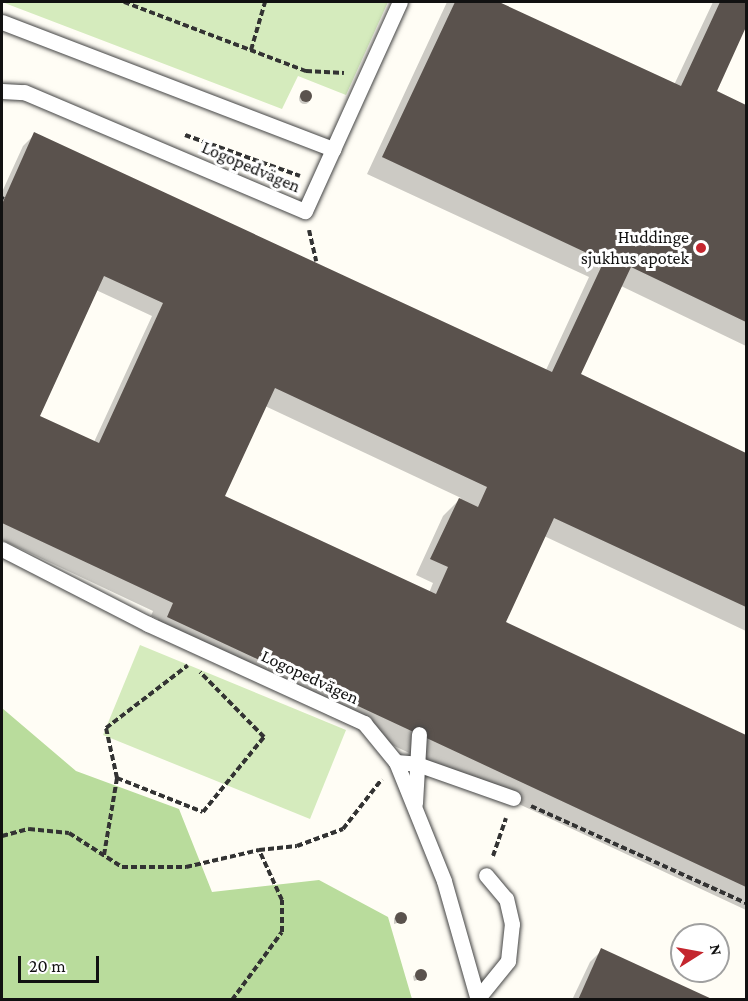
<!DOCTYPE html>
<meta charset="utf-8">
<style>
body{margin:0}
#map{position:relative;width:748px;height:1001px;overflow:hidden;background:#fffdf5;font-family:"Crimson Pro",serif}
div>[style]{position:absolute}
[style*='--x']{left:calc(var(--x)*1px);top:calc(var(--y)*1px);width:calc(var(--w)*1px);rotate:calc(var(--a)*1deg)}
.green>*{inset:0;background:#d5ebbd}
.forest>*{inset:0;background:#b9dc9c}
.shadow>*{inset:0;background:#0003}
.round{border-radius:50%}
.building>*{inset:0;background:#5a524d}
.path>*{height:4px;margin-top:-2px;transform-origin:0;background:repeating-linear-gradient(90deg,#333 0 6px,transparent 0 9px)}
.roads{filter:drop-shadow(0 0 2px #444) drop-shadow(0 0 2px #444)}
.service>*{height:15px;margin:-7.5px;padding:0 7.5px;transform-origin:7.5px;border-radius:7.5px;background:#fff}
.dots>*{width:16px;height:16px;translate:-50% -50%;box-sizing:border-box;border:3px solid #fff;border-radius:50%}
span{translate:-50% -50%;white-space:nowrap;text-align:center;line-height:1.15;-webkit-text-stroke:6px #fff;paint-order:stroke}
.street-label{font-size:18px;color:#111}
.poi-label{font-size:18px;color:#111}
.right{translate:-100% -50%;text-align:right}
.frame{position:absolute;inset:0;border:3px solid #111;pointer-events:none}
.north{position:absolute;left:670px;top:923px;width:60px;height:60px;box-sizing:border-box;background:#fff;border:2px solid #a0a0a0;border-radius:50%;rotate:79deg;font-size:16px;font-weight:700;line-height:24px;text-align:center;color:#111}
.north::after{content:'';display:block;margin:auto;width:21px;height:27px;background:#c4262e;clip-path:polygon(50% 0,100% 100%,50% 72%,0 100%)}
.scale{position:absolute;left:18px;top:956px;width:81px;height:27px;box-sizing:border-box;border:3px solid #111;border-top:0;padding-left:8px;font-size:18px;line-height:21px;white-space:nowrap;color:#111;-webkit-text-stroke:4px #fff;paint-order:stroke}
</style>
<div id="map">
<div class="green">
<div style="clip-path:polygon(2px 2px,388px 2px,346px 95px,298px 76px,282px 109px)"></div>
<div style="clip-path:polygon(140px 645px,346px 730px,310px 819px,103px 735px)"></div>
</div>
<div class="forest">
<div style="clip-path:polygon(2px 708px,76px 771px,179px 809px,212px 892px,319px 880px,388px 917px,412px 999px,2px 999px)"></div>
</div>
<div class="shadow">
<div style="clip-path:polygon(evenodd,447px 2px,496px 2px,674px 85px,713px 2px,746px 2px,746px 23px,715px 92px,746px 106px,746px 346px,621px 286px,579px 374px,746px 455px,746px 631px,544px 536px,504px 623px,746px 736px,746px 910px,152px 633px,158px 619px,151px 616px,153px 611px,2px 540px,2px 192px,23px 146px,35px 134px,546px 370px,589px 277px,367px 174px,447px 2px,96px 290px,152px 316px,94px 442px,38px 416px,96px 290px,447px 2px,265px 406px,461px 498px,443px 516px,416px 575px,433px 583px,429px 593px,223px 497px,265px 406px)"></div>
<div class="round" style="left:298.5px;top:92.5px;width:11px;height:11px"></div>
<div style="clip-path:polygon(403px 914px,404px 921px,394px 924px,394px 918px)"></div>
<div style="clip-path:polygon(602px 950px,710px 1000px,572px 1000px,590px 962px)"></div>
<div style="clip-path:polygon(423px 971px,424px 978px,414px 981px,413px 976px)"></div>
</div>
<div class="building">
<div style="clip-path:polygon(evenodd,455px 2px,499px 2px,681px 86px,720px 2px,746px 2px,746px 27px,717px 91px,746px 105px,746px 322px,631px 267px,581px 374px,746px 453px,746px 607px,554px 518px,506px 622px,746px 735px,746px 887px,167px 617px,173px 603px,2px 523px,2px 204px,34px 132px,552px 372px,604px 261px,382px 157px,455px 2px,104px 276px,163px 303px,99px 443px,40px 416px,104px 276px,455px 2px,275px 388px,487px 487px,478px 507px,459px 498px,430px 559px,448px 567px,436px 594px,225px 496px,275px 388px)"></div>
<div class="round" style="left:300px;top:90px;width:12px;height:12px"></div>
<div class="round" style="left:395px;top:912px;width:12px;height:12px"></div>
<div style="clip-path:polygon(601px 948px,714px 1000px,578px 1000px)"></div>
<div class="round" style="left:415px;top:969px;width:12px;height:12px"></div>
</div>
<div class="path">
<div style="--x:124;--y:2;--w:195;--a:20.8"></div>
<div style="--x:306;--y:71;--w:38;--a:3"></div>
<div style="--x:251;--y:50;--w:50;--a:-73.7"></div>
<div style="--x:185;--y:135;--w:122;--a:19.6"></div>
<div style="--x:2;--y:198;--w:2;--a:27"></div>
<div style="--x:309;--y:230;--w:32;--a:77"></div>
<div style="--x:117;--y:778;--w:92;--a:21.6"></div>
<div style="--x:203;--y:812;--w:97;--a:-50.9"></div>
<div style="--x:264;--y:737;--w:91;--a:-134.6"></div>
<div style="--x:531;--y:806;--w:236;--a:24.3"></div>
<div style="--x:2;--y:836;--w:28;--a:-15"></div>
<div style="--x:29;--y:829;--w:40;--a:5.7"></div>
<div style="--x:69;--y:833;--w:63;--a:32.7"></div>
<div style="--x:122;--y:867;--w:64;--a:0"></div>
<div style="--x:186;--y:867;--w:75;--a:-13.1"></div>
<div style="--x:259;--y:850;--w:38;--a:-6"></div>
<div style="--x:297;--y:846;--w:49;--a:-20.3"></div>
<div style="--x:343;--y:829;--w:63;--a:-52"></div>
<div style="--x:104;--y:855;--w:78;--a:-80.4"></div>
<div style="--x:117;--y:778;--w:51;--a:-102.4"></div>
<div style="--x:106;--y:728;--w:103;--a:-37.5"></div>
<div style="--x:493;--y:856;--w:40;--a:-71.1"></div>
<div style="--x:232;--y:1000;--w:84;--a:-53.7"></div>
<div style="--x:282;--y:932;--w:32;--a:-90"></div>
<div style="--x:282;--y:900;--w:55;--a:-114.7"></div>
</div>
<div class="roads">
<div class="service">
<div style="--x:2;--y:22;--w:355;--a:21"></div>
<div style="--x:2;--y:91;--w:22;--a:3"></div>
<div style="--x:24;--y:92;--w:305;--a:23"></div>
<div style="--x:305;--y:211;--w:230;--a:-65.6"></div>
<div style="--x:2;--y:549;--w:164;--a:27.2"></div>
<div style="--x:148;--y:624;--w:238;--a:24.6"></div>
<div style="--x:364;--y:723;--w:50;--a:50.6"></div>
<div style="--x:396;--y:762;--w:128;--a:68"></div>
<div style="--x:444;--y:881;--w:124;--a:74.1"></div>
<div style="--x:396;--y:762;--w:21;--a:5"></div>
<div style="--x:417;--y:764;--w:102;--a:19.5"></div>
<div style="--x:415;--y:803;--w:69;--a:-86.7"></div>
<div style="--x:478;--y:998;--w:48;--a:-51"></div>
<div style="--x:508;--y:961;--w:37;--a:-84"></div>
<div style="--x:512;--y:924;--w:26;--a:-103"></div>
<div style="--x:506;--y:899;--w:31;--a:-130"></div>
</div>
</div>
<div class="dots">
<div style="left:701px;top:248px;background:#c4262e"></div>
</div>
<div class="street-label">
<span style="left:251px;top:167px;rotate:23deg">Logopedvägen</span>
<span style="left:310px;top:677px;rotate:25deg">Logopedvägen</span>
</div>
<div class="poi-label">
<span class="right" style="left:689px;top:248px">Huddinge<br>sjukhus apotek</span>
</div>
<div class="frame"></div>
<div class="north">N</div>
<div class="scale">20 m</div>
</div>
